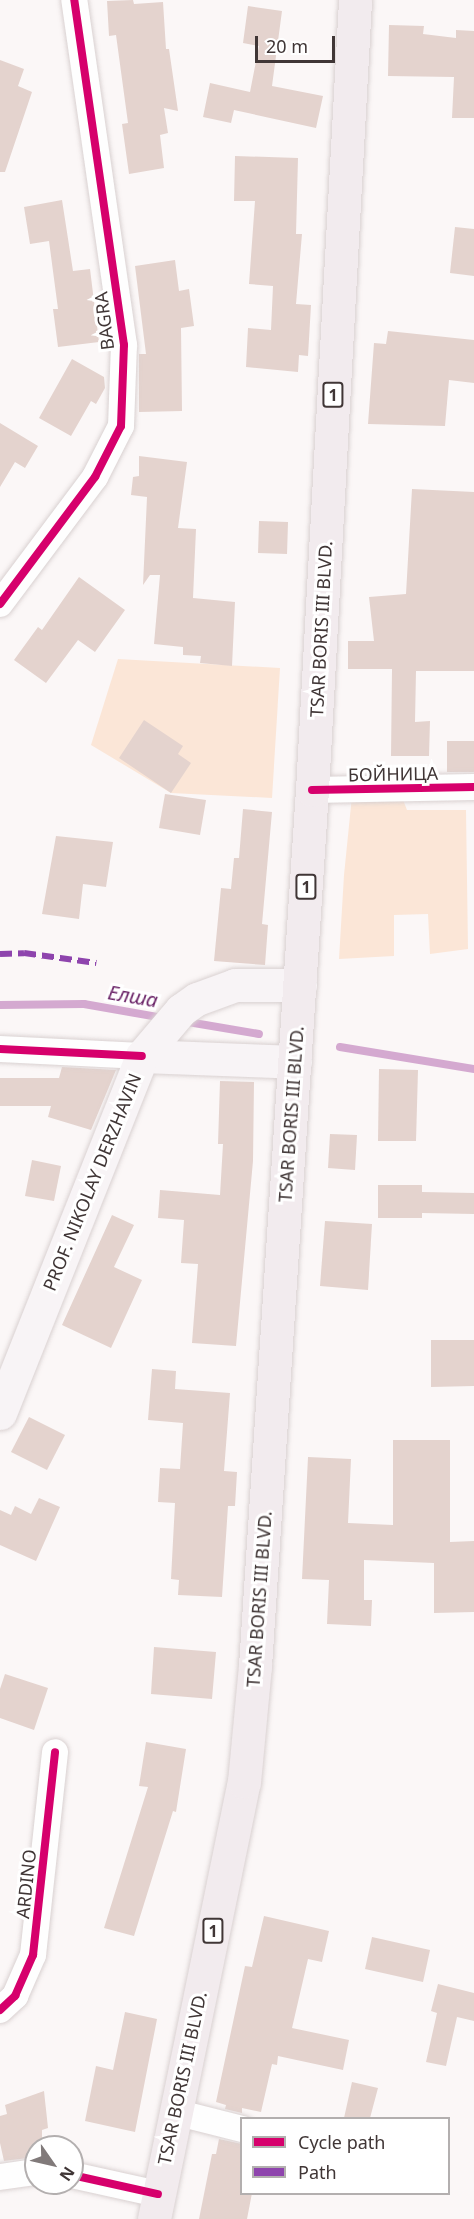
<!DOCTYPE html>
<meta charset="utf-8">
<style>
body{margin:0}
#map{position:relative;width:474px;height:2219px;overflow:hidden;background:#fbf7f7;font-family:"Noto Sans",sans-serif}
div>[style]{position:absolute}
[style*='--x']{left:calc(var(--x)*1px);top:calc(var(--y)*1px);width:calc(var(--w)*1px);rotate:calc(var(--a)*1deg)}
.green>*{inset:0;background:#fbe6d7}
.stream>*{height:8px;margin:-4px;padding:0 4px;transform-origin:4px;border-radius:4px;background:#d4a9d0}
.building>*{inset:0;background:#e4d3ce}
.roads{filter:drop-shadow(0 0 2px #d9d1d1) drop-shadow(0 0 2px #d9d1d1)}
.street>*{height:26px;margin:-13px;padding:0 13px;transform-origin:13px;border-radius:13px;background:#fefefe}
.secondary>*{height:33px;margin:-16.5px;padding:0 16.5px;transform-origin:16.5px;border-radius:16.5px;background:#f8f4f6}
.primary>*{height:33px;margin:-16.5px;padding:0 16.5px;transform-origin:16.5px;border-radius:16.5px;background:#f2ebee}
.quiet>*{height:6px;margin-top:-3px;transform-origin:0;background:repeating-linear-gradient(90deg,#8e44ad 0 12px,transparent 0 18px)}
.cycleway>*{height:8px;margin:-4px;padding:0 4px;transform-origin:4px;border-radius:4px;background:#d6006c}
span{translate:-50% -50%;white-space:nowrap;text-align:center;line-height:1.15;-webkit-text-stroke:6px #fff;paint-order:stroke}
.shield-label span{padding:2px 4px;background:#fff;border:2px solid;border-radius:4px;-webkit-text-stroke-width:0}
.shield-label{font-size:16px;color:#403636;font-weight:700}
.street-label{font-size:18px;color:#403636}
.water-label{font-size:20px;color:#6a2367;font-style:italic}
.legend{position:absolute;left:240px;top:2117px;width:210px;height:78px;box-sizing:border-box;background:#fff;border:2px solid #b3afaf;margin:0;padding:8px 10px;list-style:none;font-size:18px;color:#403636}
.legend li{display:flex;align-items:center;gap:12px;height:30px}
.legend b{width:30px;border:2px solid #b3afaf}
.north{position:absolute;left:24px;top:2135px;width:60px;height:60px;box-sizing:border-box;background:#fff;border:2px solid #b3afaf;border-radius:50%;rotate:124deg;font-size:16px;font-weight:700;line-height:24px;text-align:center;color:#403636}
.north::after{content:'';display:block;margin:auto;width:21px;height:27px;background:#817a7a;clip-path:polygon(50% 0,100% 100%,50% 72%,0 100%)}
.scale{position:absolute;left:255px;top:36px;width:80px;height:27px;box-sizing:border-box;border:3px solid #403636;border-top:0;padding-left:8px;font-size:18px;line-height:21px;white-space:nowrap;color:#403636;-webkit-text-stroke:4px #fff;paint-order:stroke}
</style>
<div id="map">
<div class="green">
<div style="clip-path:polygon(118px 659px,280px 668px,272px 798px,171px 793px,91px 745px)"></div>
<div style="clip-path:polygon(352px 796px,402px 797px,407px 810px,466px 810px,468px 949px,430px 954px,428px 914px,394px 915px,394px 956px,339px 959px,344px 875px)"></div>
</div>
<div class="stream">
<div style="--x:0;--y:1005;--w:84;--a:-0.7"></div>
<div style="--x:84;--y:1004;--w:80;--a:10"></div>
<div style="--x:182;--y:1021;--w:78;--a:9.6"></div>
<div style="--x:340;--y:1047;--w:136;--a:9.3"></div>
</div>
<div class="building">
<div style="clip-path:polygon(133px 0,134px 4px,163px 2px,166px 49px,169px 49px,178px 111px,164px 108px,168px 133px,160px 135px,164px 168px,129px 174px,122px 124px,128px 123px,116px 35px,109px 36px,107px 1px)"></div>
<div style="clip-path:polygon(248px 6px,282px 11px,272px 86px,323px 96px,316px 128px,234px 110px,231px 123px,203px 117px,210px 83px,250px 92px,259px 46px,243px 43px)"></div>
<div style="clip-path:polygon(389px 25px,424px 26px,423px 34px,456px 38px,456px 30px,474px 31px,474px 118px,452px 118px,454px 77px,388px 76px)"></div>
<div style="clip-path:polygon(0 60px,24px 69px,18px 86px,32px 92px,5px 172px,0 172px)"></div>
<div style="clip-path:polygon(235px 156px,298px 158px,296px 234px,302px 234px,296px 304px,311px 305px,308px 356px,299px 355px,298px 372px,246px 367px,248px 328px,271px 330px,273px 286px,249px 284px,255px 201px,234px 201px)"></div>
<div style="clip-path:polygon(62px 200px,73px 271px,90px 269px,99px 342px,58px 347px,53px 309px,58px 309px,49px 241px,30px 244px,24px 207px)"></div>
<div style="clip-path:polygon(455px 227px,474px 229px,474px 276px,450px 273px)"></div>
<div style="clip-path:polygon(175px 260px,179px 291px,189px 289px,194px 326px,181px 328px,182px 411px,139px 412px,139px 354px,146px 354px,135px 266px)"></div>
<div style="clip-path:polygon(388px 331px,474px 340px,474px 383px,449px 380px,445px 426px,368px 424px,374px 343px,386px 344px)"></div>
<div style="clip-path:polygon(72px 359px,104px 377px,105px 388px,96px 404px,91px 401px,71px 436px,39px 418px)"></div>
<div style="clip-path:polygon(0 423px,38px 446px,25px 468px,15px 462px,0 487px)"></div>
<div style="clip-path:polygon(139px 456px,187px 462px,178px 528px,196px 529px,193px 598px,235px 602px,232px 666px,200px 663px,201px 656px,183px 655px,183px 647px,154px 644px,160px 575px,150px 575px,143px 585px,147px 497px,131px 495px,133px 477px,139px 476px)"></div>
<div style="clip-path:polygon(412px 489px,474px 492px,474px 671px,416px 671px,415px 722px,430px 721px,429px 756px,391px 756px,392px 669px,348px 669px,348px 641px,374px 641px,369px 597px,406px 594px)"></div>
<div style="clip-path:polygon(259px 521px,288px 522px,287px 554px,258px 553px)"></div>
<div style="clip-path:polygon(79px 577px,125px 610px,95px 652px,78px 640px,46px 683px,14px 660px,38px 627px,42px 630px)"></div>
<div style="clip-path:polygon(144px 720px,183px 746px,178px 754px,191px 763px,171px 793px,119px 758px)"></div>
<div style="clip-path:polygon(447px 741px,474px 741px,474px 772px,447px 772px)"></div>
<div style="clip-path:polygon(165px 794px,206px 800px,200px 835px,159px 828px)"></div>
<div style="clip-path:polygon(243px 809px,272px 812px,262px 924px,268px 925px,265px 965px,214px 961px,221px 888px,231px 889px,234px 858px,239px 858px)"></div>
<div style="clip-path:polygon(56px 836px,113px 842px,106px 887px,83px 884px,79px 919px,42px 914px)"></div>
<div style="clip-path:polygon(62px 1067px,116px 1070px,91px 1130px,48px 1117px,51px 1106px,0 1106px,0 1078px,59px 1078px)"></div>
<div style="clip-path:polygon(379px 1069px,418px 1070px,416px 1141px,378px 1141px)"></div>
<div style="clip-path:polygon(220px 1081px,254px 1082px,253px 1161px,236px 1346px,192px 1343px,198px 1264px,181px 1263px,184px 1220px,158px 1218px,160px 1190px,220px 1195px,223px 1144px,218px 1144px)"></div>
<div style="clip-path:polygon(330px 1134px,357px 1135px,355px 1170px,328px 1168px)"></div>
<div style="clip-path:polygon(32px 1160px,61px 1166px,54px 1201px,25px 1196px)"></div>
<div style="clip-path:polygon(378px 1185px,422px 1185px,422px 1192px,474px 1193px,474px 1214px,422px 1213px,422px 1218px,378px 1218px)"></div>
<div style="clip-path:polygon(112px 1215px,134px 1225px,114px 1267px,142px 1280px,111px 1348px,62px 1325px)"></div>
<div style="clip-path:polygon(325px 1221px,372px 1224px,368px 1290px,320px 1286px)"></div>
<div style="clip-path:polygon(431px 1340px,474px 1340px,474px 1386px,431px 1387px)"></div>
<div style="clip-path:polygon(152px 1369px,176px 1371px,175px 1389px,230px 1393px,224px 1471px,237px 1472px,235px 1506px,228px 1506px,222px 1597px,178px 1595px,179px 1580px,171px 1579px,175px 1503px,158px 1502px,160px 1468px,180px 1469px,183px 1423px,148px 1420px)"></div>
<div style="clip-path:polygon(29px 1417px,65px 1435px,47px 1470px,11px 1452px)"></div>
<div style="clip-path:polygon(393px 1440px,450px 1440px,450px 1542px,474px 1541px,474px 1612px,434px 1613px,434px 1563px,364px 1560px,364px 1600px,372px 1600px,371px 1626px,327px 1624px,329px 1580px,302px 1579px,308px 1457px,351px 1459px,348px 1523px,393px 1525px)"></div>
<div style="clip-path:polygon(39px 1498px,60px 1507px,36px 1561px,0 1545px,0 1510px,11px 1515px,15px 1506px,31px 1514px)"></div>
<div style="clip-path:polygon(154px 1647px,216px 1652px,212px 1699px,151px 1694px)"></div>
<div style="clip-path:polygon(5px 1674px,48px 1688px,34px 1730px,0 1718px,0 1689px)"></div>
<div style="clip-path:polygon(146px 1742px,186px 1749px,176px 1812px,173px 1811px,134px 1936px,104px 1928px,148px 1787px,139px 1786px)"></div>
<div style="clip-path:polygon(264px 1916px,329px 1931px,322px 1962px,308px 1959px,292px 2028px,349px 2040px,343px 2070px,278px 2056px,277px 2065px,272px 2064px,261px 2112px,242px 2108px,242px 2113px,225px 2109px,226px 2105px,216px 2102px,245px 1966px,252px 1967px)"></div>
<div style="clip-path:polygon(372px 1937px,430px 1950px,423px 1982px,365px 1969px)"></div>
<div style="clip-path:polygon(438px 1984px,474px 1993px,474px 2021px,457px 2017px,446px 2066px,426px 2062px,437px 2013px,431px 2011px)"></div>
<div style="clip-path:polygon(125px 2012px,157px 2019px,135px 2132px,85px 2121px,96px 2066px,113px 2070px)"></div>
<div style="clip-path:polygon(352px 2082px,378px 2088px,370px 2118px,344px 2118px)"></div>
<div style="clip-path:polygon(44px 2091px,48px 2128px,42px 2130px,42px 2147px,36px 2147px,36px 2157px,4px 2161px,0 2143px,0 2116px,7px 2114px,5px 2105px)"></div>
<div style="clip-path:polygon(219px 2139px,242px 2144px,242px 2193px,252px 2193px,247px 2219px,199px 2219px,212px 2154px,216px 2154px)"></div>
</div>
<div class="roads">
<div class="street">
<div style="--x:0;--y:604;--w:159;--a:-53.2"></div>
<div style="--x:95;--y:477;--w:57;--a:-63"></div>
<div style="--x:121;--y:426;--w:81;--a:-87.9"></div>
<div style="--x:124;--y:345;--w:349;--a:-98.2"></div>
<div style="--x:312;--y:790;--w:162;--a:-1.1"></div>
<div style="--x:0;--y:1049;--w:142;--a:2.8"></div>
<div style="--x:0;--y:2010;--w:21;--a:-43"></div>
<div style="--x:15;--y:1996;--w:45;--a:-66.3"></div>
<div style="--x:33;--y:1955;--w:204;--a:-83.8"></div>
<div style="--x:175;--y:2112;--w:69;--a:14.2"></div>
<div style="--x:72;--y:2175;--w:88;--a:12.5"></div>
<div style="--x:0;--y:2177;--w:36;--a:-8"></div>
</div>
<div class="secondary">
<div style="--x:142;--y:1056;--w:153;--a:2.2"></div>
<div style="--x:0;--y:1413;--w:384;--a:-68.3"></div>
<div style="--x:142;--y:1056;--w:60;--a:-49.7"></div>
<div style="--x:181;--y:1010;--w:19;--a:-35"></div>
<div style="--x:197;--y:999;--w:40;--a:-20.2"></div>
<div style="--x:235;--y:985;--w:65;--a:0"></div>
</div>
<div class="primary">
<div style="--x:154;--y:2219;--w:446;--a:-78.4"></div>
<div style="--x:244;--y:1782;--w:117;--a:-84.6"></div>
<div style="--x:255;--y:1666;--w:878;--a:-86.28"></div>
<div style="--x:312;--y:790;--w:791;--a:-86.88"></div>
</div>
</div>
<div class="quiet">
<div style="--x:0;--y:954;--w:24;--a:-2"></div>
<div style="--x:24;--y:953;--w:73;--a:7.9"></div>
</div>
<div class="cycleway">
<div style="--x:0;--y:604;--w:159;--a:-53.2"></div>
<div style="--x:95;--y:477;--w:57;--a:-63"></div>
<div style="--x:121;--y:426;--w:81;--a:-87.9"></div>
<div style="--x:124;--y:345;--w:349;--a:-98.2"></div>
<div style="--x:312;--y:790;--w:162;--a:-1.1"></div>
<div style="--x:0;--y:1049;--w:142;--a:2.8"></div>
<div style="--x:0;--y:2010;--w:21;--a:-43"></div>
<div style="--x:15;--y:1996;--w:45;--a:-66.3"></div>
<div style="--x:33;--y:1955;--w:204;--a:-83.8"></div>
<div style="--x:72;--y:2175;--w:88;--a:12.5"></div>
</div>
<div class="shield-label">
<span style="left:333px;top:395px">1</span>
<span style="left:306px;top:887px">1</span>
<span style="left:213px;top:1931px">1</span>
</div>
<div class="street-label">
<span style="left:104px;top:321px;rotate:-97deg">BAGRA</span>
<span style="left:321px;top:629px;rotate:-87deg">TSAR BORIS III BLVD.</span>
<span style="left:393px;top:774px;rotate:-1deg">БОЙНИЦА</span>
<span style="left:291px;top:1114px;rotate:-86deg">TSAR BORIS III BLVD.</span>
<span style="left:92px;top:1182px;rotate:-68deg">PROF. NIKOLAY DERZHAVIN</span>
<span style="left:259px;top:1599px;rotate:-86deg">TSAR BORIS III BLVD.</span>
<span style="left:26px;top:1884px;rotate:-84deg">ARDINO</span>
<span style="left:182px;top:2078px;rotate:-78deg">TSAR BORIS III BLVD.</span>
</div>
<div class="water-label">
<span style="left:133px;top:996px;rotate:10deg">Елша</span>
</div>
<ul class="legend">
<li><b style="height:8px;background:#d6006c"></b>Cycle path</li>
<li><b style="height:8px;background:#8e44ad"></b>Path</li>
</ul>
<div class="north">N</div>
<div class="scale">20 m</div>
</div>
